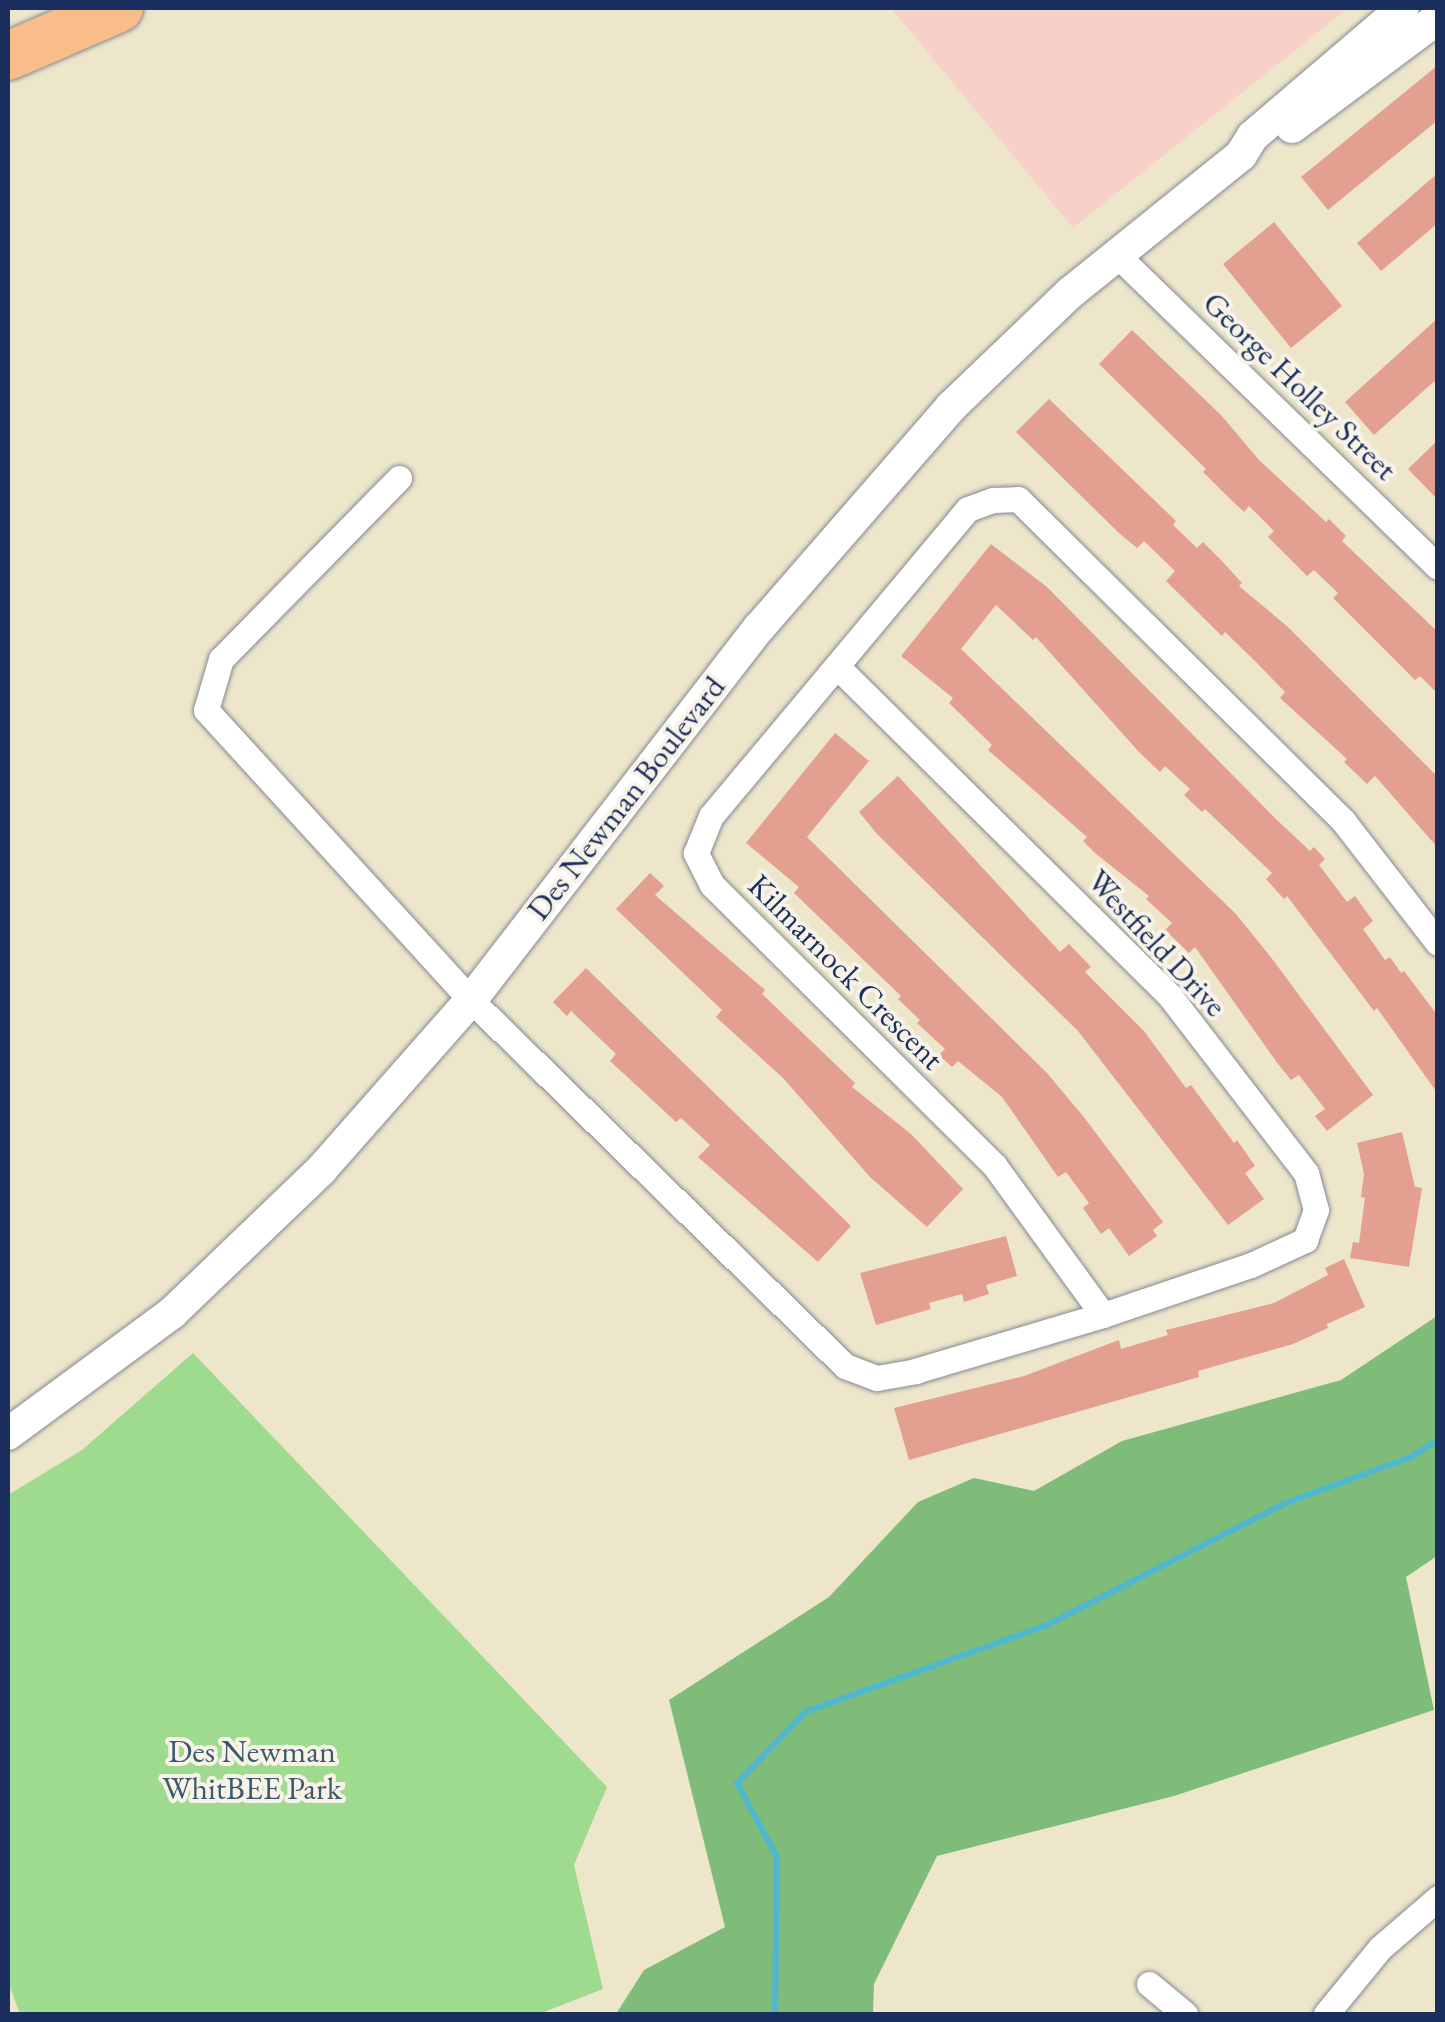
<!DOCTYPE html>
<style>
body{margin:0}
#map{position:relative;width:1445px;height:2022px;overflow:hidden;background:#eee6cb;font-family:"EB Garamond",serif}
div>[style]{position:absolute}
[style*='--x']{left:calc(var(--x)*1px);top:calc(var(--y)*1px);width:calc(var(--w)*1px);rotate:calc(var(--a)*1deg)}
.built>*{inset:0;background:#f7d0ca}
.green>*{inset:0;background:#9fdb8e}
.forest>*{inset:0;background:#7fbb79}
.stream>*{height:6px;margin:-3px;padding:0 3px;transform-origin:3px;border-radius:3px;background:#50b8ce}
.building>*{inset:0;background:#e39f8f}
.roads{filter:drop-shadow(0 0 2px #848a94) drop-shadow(0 0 2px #848a94)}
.minor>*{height:25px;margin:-12.5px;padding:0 12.5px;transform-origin:12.5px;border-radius:12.5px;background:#fff}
.tertiary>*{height:32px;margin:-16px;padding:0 16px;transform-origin:16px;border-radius:16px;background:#fff}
.motorway>*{height:48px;margin:-24px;padding:0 24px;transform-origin:24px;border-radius:24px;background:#f8bd89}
span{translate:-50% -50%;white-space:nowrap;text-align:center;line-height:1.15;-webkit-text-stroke:8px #f7f3e8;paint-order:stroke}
.street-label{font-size:32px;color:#1b2f5e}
.park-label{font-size:32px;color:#3c5a6a}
.frame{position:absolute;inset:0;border:10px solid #1b2f5e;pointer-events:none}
</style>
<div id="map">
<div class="built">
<div style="clip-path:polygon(891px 8px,1348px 8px,1073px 228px)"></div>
</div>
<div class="green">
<div style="clip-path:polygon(193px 1353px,607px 1787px,574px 1865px,603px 1989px,539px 2014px,20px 2014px,8px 1982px,8px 1495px,82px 1450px)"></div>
</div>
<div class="forest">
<div style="clip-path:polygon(1437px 1316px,1437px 1556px,1406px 1577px,1434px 1710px,1174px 1796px,937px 1856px,874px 1984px,873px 2014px,616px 2014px,644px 1970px,725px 1927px,669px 1700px,829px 1597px,918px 1502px,974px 1478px,1034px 1491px,1122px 1441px,1341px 1380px)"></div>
</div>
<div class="stream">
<div style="--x:775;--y:2014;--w:157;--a:-89.3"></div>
<div style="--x:777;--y:1857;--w:84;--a:-118.4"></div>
<div style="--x:737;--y:1783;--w:98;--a:-46.2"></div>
<div style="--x:805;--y:1712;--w:257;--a:-19.8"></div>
<div style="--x:1047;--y:1625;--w:265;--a:-27.1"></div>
<div style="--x:1283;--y:1504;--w:136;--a:-20.2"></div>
<div style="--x:1411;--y:1457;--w:32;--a:-32"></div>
</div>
<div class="building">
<div style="clip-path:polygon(1438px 65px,1438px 120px,1328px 210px,1301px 177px)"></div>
<div style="clip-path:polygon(1438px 173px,1438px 223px,1381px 271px,1357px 243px)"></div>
<div style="clip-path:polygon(1274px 222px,1342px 306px,1291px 348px,1223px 264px)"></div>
<div style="clip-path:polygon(1438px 318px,1438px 378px,1374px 435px,1345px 402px)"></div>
<div style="clip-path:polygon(1132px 330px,1221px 415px,1259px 460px,1326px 522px,1329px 519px,1346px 536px,1342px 541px,1438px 632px,1438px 694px,1420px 676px,1415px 680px,1333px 598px,1338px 593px,1314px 570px,1307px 576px,1268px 537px,1274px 531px,1249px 506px,1244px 512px,1223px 492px,1203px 472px,1206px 469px,1099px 364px)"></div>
<div style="clip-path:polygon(1049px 399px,1176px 521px,1173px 525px,1197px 548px,1203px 542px,1221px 560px,1242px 583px,1239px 586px,1288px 627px,1438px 777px,1438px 848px,1375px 776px,1367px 784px,1344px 762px,1347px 759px,1280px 698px,1285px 692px,1255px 661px,1225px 632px,1222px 636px,1166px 581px,1175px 571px,1144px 541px,1137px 548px,1119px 533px,1016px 432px)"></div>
<div style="clip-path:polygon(1438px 440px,1438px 500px,1408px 469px)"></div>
<div style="clip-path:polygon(991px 544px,1047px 587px,1278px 821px,1310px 851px,1314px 847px,1325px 859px,1319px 865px,1347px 902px,1355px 896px,1373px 921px,1363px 929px,1385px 960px,1390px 957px,1401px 973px,1404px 971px,1438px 1016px,1438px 1094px,1377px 1008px,1374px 1011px,1287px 896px,1284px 899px,1266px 879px,1272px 873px,1205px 809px,1202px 812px,1184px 795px,1190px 789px,1165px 766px,1160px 772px,1139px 752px,1036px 637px,1033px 640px,996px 605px,961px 649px,1236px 914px,1273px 960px,1373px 1095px,1327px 1131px,1315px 1116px,1325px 1109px,1299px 1075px,1291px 1080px,1278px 1064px,1195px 947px,1189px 953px,1165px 930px,1172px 923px,1146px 899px,1149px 896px,1095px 853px,1083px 841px,1087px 837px,988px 750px,992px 745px,949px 703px,953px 698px,901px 656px)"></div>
<div style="clip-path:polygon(835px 733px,869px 761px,807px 837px,1047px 1073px,1083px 1116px,1163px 1222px,1153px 1230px,1157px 1236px,1129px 1256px,1109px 1228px,1101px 1234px,1083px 1208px,1089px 1203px,1066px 1172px,1058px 1177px,1002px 1097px,958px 1061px,952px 1067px,939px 1055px,945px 1049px,917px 1023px,920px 1020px,898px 999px,901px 996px,794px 893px,799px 887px,746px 843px)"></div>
<div style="clip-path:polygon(898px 776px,1060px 952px,1069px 944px,1091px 967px,1085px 972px,1144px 1031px,1186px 1088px,1191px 1085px,1234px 1143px,1237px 1140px,1255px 1166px,1245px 1173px,1264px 1199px,1228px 1225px,1078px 1031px,877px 834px,859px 812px)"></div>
<div style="clip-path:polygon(650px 873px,664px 886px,655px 895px,765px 990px,762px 994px,855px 1083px,852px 1087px,911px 1134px,963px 1189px,927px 1227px,870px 1177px,783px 1078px,716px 1017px,722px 1010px,616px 909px)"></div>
<div style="clip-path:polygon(586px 968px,851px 1226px,818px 1262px,698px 1157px,710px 1145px,681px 1118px,676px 1122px,610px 1061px,616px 1054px,571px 1011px,567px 1016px,553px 1002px)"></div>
<div style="clip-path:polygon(1402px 1132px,1415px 1187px,1422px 1188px,1409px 1267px,1350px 1258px,1353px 1242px,1359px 1243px,1365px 1198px,1361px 1197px,1364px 1174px,1357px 1143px)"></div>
<div style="clip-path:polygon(1006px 1236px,1017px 1276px,986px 1285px,989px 1294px,964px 1302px,962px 1294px,929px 1303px,931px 1309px,876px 1325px,860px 1273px)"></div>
<div style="clip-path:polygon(1344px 1259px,1365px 1307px,1327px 1324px,1328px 1328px,1293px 1344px,1198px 1371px,1199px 1377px,909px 1460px,894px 1408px,1024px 1376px,1119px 1340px,1121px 1349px,1168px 1335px,1166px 1330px,1274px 1303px,1328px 1275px,1325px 1268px)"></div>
</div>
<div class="roads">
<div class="minor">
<div style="--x:1115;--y:253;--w:450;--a:44.2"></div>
<div style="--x:399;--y:478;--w:254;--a:134.5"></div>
<div style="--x:221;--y:659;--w:53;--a:106.4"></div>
<div style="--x:206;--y:710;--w:393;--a:47.6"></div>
<div style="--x:471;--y:1000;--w:523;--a:44.38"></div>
<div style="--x:845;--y:1366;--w:34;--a:21"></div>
<div style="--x:877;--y:1378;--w:39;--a:-10"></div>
<div style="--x:915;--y:1371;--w:196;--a:-16.6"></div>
<div style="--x:1103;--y:1315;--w:156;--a:-18.7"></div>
<div style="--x:1251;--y:1265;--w:60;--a:-24.8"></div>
<div style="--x:1305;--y:1240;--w:32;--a:-70"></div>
<div style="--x:1316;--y:1210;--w:38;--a:-105"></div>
<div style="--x:1306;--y:1173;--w:225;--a:-127.6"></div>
<div style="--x:1169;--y:995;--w:467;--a:-135.3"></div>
<div style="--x:1103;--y:1315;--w:185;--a:-126"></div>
<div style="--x:994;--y:1165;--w:397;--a:-135.2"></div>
<div style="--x:712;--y:885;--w:36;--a:-117"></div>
<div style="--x:696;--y:853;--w:40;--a:-68"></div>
<div style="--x:711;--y:816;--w:400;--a:-50.1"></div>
<div style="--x:968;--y:509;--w:27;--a:-20"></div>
<div style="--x:993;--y:500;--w:25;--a:-2"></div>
<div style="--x:1018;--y:499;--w:459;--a:44.7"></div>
<div style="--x:1344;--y:822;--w:153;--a:52.2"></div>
<div style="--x:1149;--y:1984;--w:47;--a:39.8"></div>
<div style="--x:1326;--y:2014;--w:85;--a:-50.7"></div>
<div style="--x:1380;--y:1948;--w:77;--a:-40.8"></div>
</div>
<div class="tertiary">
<div style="--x:1292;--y:127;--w:182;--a:-36.7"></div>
<div style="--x:8;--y:1434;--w:204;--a:-36.4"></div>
<div style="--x:172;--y:1313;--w:207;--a:-43.8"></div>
<div style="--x:321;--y:1170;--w:227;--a:-48.6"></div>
<div style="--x:471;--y:1000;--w:470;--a:-52.3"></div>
<div style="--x:759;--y:628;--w:293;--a:-49"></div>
<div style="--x:951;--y:407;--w:165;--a:-43.8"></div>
<div style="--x:1070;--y:293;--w:220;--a:-38.9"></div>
<div style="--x:1241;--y:155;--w:22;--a:-58"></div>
<div style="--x:1253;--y:136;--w:197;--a:-40.5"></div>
</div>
<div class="motorway">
<div style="--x:8;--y:56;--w:121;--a:-23.4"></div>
</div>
</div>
<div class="street-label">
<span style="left:1300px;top:386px;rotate:44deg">George Holley Street</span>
<span style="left:626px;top:798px;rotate:-52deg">Des Newman Boulevard</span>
<span style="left:1157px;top:943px;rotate:47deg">Westfield Drive</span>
<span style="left:846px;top:972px;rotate:45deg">Kilmarnock Crescent</span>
</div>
<div class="park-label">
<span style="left:252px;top:1770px">Des Newman<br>WhitBEE Park</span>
</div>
<div class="frame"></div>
</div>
